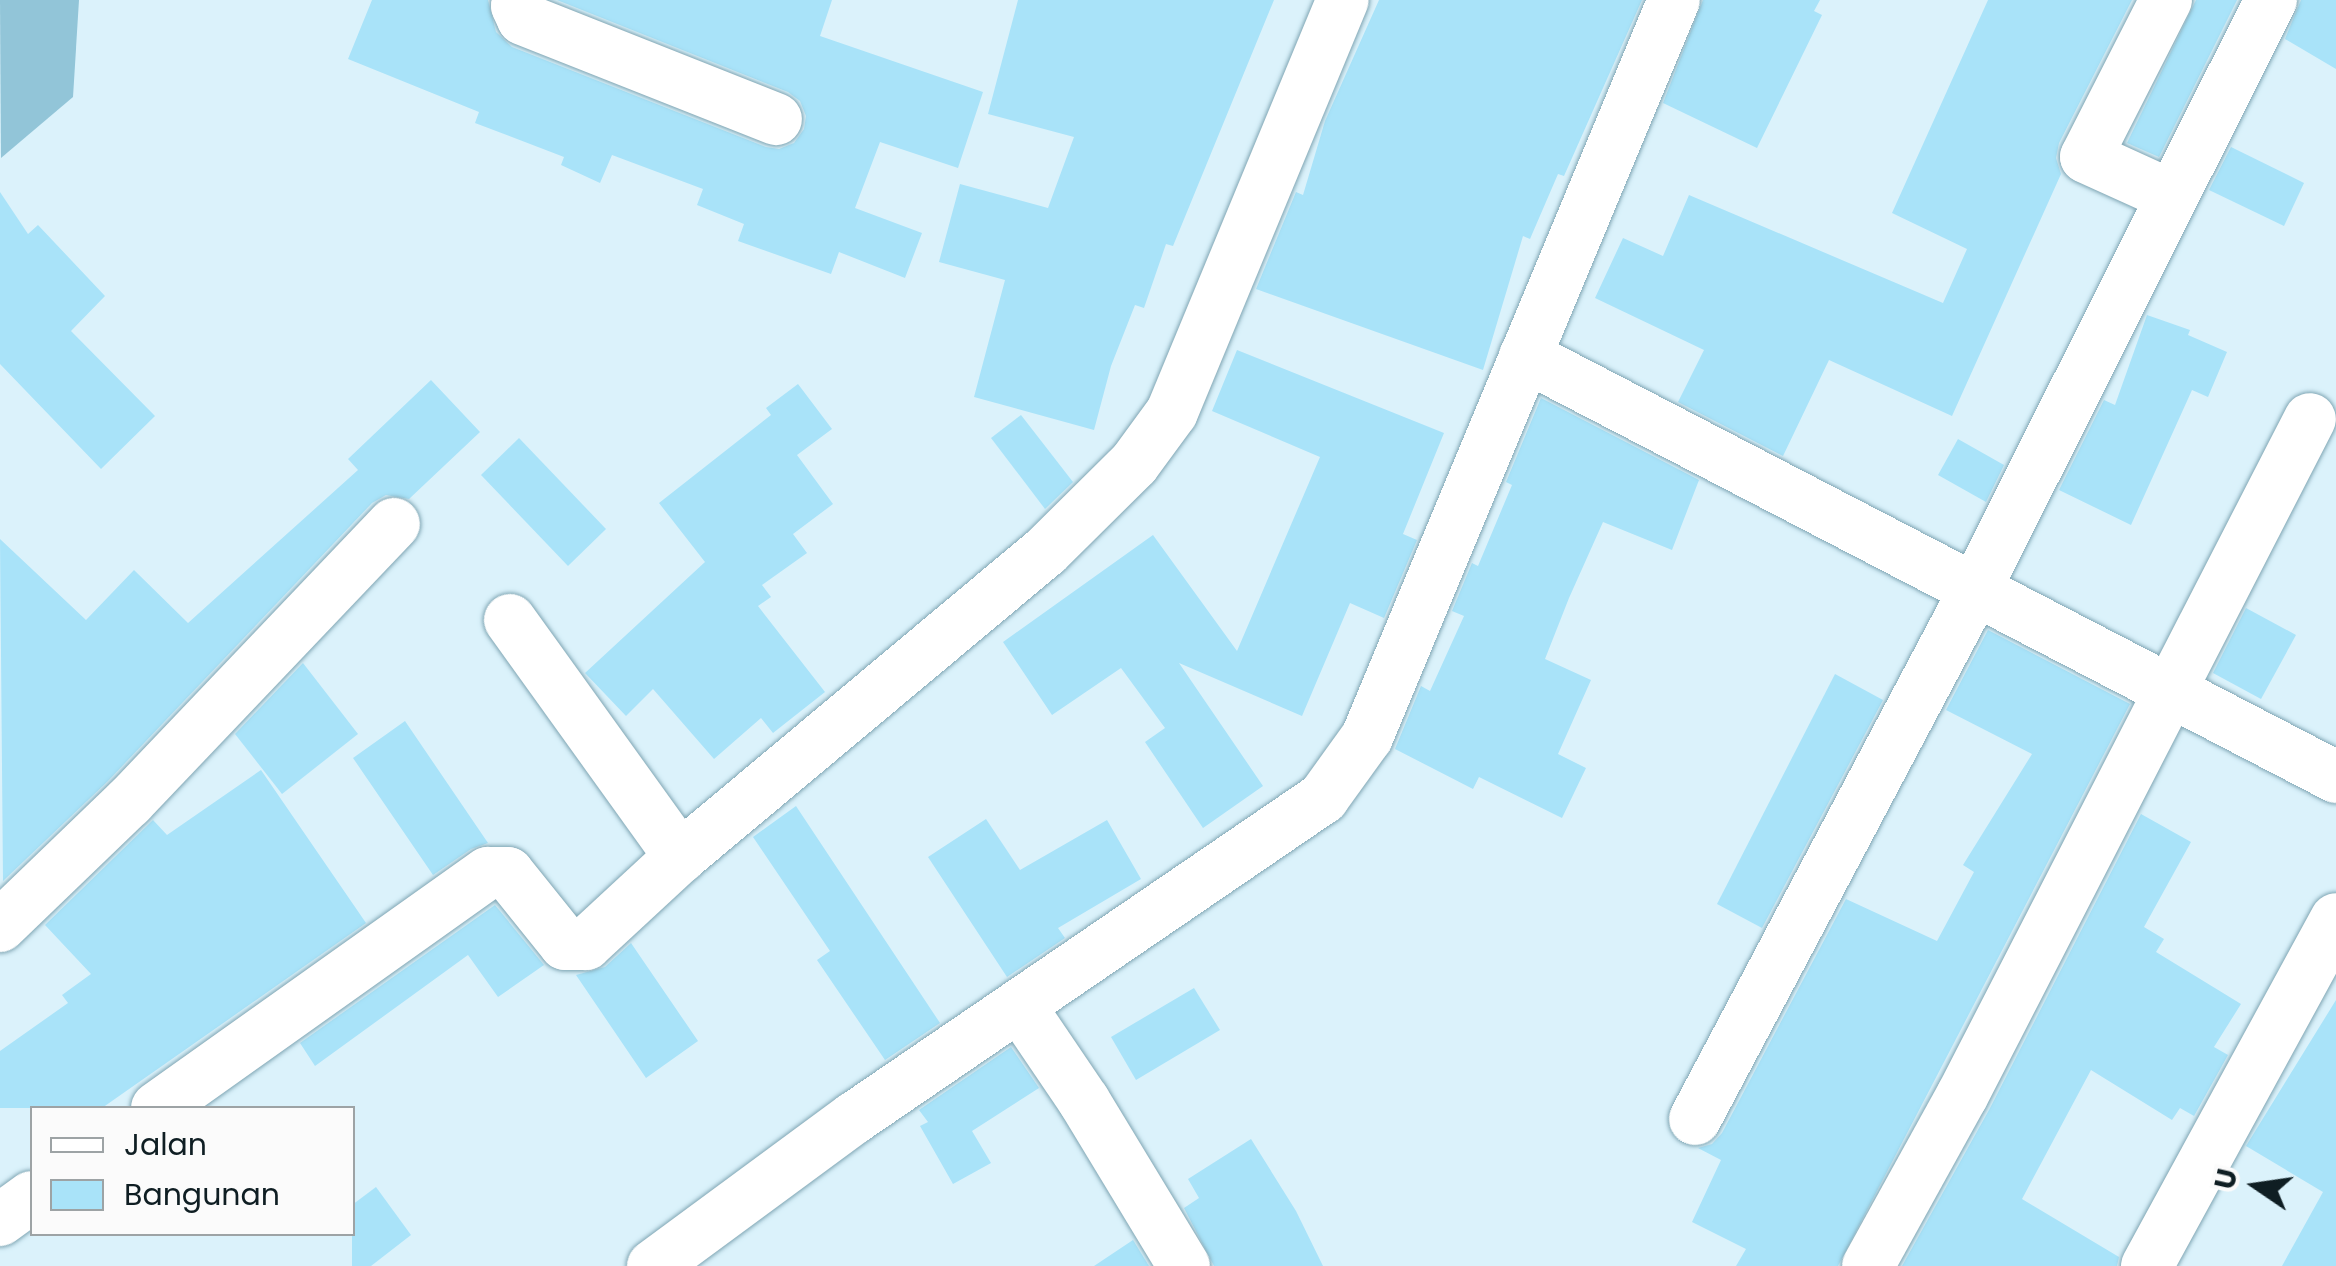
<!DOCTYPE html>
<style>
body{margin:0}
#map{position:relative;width:2336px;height:1266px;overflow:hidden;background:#dbf2fb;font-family:Poppins,sans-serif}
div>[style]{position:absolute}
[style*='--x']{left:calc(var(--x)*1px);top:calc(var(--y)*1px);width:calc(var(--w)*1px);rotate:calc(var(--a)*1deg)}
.green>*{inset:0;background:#92c5d8}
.building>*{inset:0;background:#a9e3f9}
.roads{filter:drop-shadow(0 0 2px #7fa5b3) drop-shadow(0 0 2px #7fa5b3)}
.minor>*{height:52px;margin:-26px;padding:0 26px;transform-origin:26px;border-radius:26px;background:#fff}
span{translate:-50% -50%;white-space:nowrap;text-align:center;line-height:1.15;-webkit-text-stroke:8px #fbfbfb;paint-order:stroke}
.legend{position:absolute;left:30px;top:1106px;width:325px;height:130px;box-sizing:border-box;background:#fbfbfb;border:2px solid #9da3a5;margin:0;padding:12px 18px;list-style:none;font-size:30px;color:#0f1e23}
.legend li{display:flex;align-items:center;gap:20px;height:50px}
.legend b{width:50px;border:2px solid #9da3a5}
.north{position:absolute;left:2206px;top:1136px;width:100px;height:100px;-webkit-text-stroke:8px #fbfbfb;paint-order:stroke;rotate:283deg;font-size:28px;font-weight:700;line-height:40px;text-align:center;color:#0f1e23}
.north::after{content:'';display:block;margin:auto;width:35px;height:45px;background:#0f1e23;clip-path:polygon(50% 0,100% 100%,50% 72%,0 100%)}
</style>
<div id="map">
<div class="green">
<div style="clip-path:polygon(0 0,79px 0,73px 97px,1px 158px)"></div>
</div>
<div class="building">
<div style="clip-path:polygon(372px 0,488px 0,496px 32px,512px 47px,766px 147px,779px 149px,794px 143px,804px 129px,806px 116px,800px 101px,788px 92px,557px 0,832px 0,820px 36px,983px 92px,958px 168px,880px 142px,855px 208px,922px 233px,905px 278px,839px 252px,831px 274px,738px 241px,744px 224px,697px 205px,703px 189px,612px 155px,600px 183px,561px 165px,564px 157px,475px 123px,479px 112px,348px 59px)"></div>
<div style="clip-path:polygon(1018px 0,1274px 0,1173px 246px,1166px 244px,1144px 308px,1135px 305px,1111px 366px,1094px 430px,974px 397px,1005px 280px,939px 262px,960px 184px,1048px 208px,1074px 137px,988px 114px)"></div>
<div style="clip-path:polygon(1379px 0,1642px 0,1564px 176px,1558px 174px,1530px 239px,1523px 236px,1483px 370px,1256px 289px,1296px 192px,1303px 195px,1325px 121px)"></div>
<div style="clip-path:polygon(1703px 0,1820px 0,1814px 11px,1822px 15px,1757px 148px,1663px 103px)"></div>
<div style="clip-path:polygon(1988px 0,2132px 0,2059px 143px,2056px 158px,2061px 174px,1952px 416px,1829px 360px,1783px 456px,1678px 402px,1704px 350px,1595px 298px,1623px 238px,1663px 256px,1689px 195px,1943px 303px,1967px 249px,1892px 213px)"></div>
<div style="clip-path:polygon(2196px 0,2237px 0,2159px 157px,2127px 143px)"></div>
<div style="clip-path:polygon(2301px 0,2336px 0,2336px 69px,2285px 39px)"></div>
<div style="clip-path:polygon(2231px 147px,2304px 183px,2284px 226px,2209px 190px)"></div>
<div style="clip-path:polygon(0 192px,28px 234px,38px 225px,105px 296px,71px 331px,155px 416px,101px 469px,0 364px)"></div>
<div style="clip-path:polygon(2147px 315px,2190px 330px,2188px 335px,2227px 352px,2208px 397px,2192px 390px,2131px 525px,2059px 490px,2104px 400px,2115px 405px)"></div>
<div style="clip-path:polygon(1237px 350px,1444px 433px,1403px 534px,1417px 540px,1384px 618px,1350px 603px,1302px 716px,1179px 663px,1263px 786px,1203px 828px,1145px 742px,1165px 728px,1121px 668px,1052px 715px,1003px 642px,1153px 535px,1237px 651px,1320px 457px,1212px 411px)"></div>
<div style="clip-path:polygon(431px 380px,480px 432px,409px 499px,386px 495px,372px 503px,108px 781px,3px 881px,0 539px,86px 620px,134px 570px,188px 623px,358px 470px,348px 459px)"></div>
<div style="clip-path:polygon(798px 384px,832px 429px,797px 455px,833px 504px,793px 534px,807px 553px,762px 585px,771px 597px,758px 606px,825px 692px,773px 733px,761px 718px,714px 759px,653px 689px,626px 716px,585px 673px,705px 562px,659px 503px,771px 415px,766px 408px)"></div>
<div style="clip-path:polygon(1541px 398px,1699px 480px,1672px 550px,1603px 522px,1569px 598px,1545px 659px,1591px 680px,1558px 754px,1586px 768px,1562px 818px,1479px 777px,1473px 789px,1395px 749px,1421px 686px,1430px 691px,1464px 616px,1452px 611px,1472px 563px,1478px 566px,1512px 485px,1506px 482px)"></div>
<div style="clip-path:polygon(1021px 415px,1073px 482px,1045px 509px,991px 438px)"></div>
<div style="clip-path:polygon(519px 438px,606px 529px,568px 566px,481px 475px)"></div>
<div style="clip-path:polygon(1958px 439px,2004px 465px,1986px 502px,1938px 475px)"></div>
<div style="clip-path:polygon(2246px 608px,2296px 635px,2261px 699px,2213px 673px)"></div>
<div style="clip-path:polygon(1988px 630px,2130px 704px,1838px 1266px,1736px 1266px,1746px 1249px,1692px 1222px,1721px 1160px,1698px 1148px,1712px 1144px,1722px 1133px,1846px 899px,1937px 941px,1974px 872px,1963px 865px,2032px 754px,1946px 710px)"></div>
<div style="clip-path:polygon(303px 663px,358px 734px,282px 794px,235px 734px)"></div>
<div style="clip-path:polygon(1835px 674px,1883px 700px,1762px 928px,1717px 904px)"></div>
<div style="clip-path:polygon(405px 721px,488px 843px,471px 849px,433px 875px,353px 758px)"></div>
<div style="clip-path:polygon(261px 770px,366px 923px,102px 1108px,0 1108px,0 1051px,68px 1003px,62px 995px,91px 974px,45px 925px,153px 820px,167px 835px)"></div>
<div style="clip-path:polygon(796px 806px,940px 1023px,885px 1060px,817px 960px,830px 951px,753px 837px)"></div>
<div style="clip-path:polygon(2141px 814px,2191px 842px,2144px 927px,2164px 939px,2156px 952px,2241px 1004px,2214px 1047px,2228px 1055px,2194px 1116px,2180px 1108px,2172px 1120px,2091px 1070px,2022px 1199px,2119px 1257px,2117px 1266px,1902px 1266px,1989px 1110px)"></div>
<div style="clip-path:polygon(986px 819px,1020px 870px,1107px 820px,1141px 879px,1058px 928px,1065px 938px,1007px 977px,928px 857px)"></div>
<div style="clip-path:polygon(495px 905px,544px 965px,498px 997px,468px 955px,315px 1066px,300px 1043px)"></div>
<div style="clip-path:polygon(631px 943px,698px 1041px,646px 1078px,576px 975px,605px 967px)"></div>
<div style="clip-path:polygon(1194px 988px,1220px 1030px,1136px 1080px,1111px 1037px)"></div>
<div style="clip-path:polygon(2336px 1000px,2336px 1266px,2282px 1266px,2323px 1192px,2246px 1146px)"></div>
<div style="clip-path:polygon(1011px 1047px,1039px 1088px,972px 1131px,991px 1163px,953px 1184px,920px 1126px,928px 1122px,919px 1110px)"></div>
<div style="clip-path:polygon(1251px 1139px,1296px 1211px,1323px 1266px,1214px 1266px,1184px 1208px,1199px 1198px,1188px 1179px)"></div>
<div style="clip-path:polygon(376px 1187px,411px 1235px,371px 1266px,352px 1266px,352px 1205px)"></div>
<div style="clip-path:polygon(1133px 1240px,1149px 1266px,1094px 1266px)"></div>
</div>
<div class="roads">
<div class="minor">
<div style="--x:519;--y:0;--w:6;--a:108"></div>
<div style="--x:517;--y:6;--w:14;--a:65"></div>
<div style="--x:523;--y:19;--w:272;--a:21.6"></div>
<div style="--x:2166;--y:0;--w:176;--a:117"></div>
<div style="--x:2086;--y:157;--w:94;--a:24.4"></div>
<div style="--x:1525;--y:356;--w:914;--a:27.43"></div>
<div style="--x:510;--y:620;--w:292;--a:54.3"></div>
<div style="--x:0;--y:926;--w:179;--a:-43.9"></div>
<div style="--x:129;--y:802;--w:384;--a:-46.4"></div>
<div style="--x:1021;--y:1008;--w:112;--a:55.9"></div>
<div style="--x:1084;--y:1101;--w:193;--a:58.8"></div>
<div style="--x:157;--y:1108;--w:406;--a:-35.4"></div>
<div style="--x:488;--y:873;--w:20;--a:0"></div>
<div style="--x:508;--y:873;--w:91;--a:51.2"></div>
<div style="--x:565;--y:944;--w:21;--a:0"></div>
<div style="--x:586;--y:944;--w:128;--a:-42.8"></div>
<div style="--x:680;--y:857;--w:476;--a:-39.9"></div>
<div style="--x:1045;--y:552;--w:125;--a:-44.7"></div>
<div style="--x:1134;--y:464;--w:64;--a:-53.8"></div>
<div style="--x:1172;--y:412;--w:446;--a:-67.5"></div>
<div style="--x:1695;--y:1119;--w:601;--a:-62.11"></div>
<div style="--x:1976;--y:588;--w:658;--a:-63.36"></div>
<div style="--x:0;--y:1220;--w:39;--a:-36"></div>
<div style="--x:653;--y:1266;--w:250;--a:-36.4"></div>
<div style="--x:854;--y:1118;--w:568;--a:-34.31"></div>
<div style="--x:1323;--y:798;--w:75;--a:-54.2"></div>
<div style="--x:1367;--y:737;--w:798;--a:-67.39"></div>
<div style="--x:1868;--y:1266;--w:194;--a:-61.1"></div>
<div style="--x:1962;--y:1096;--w:761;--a:-62.8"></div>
<div style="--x:2147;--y:1266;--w:395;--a:-61.4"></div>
</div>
</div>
<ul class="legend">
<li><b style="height:12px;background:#fff"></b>Jalan</li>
<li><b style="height:28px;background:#a9e3f9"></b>Bangunan</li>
</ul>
<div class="north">U</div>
</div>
